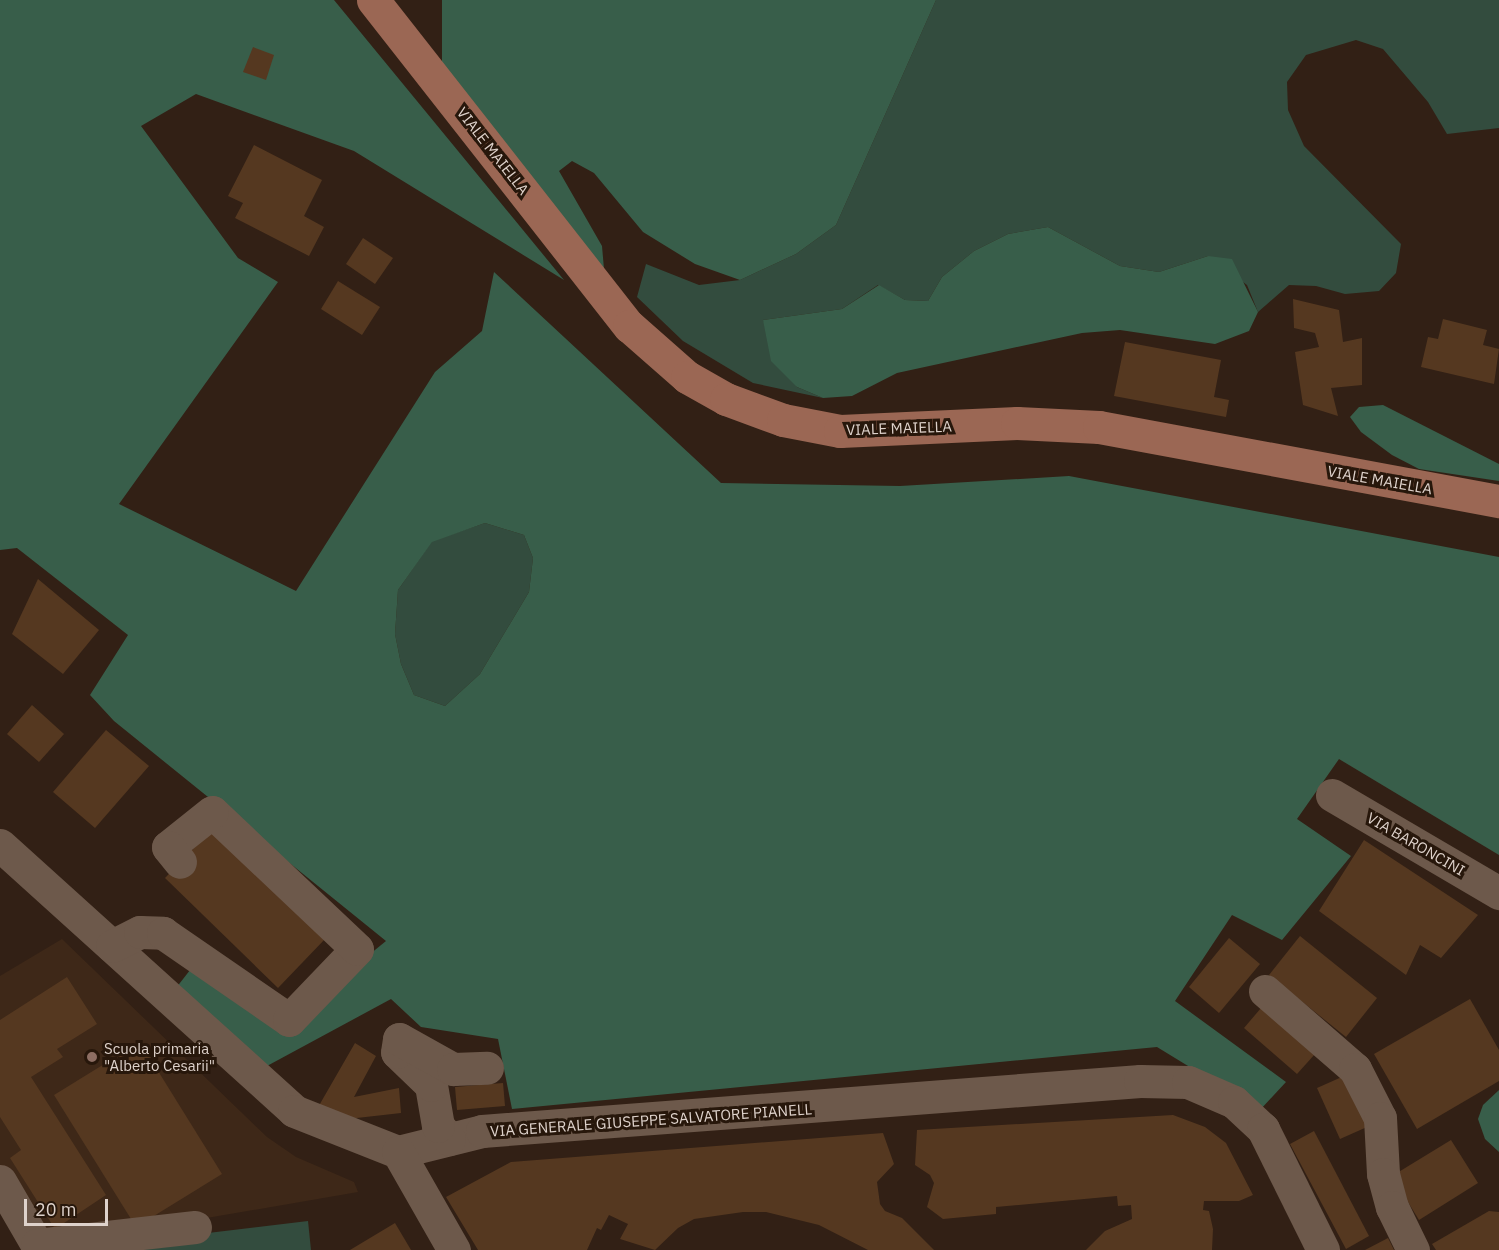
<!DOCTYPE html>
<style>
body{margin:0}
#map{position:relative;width:1499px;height:1250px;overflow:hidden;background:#322015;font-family:"IBM Plex Sans",sans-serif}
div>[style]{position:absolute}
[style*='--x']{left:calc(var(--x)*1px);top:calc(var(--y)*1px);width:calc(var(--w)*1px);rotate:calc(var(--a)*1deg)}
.built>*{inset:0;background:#3e2818}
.green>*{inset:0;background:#334c3e}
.forest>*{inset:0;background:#385e4a}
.building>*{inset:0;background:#553820}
.minor>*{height:33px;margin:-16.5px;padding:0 16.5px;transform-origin:16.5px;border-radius:16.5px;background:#6d594b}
.major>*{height:33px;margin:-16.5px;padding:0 16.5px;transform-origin:16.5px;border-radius:16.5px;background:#9b6754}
.dots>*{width:16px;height:16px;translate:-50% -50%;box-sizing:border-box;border:3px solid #27170b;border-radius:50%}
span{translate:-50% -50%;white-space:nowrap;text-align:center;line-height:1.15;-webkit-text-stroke:6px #27170b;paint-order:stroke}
.street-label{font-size:15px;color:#ded2cb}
.poi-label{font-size:15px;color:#ded2cb}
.left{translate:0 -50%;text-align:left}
.scale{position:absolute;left:24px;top:1199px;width:84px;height:27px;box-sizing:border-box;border:3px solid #ded2cb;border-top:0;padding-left:8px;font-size:18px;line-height:21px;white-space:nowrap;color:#ded2cb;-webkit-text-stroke:4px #27170b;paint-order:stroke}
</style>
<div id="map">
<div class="built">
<div style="clip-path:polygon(62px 939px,267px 1137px,296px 1157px,354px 1182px,358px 1192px,137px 1230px,45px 1239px,0 1168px,0 976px)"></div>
</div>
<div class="green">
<div style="clip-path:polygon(936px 0,1499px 0,1499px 128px,1447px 134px,1428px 102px,1383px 49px,1356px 40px,1306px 55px,1287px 82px,1288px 110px,1304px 146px,1401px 244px,1396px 273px,1379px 291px,1345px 294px,1316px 286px,1289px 285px,1258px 312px,1247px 285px,1208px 256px,1159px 272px,1120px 266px,1048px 227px,1008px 234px,974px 251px,942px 277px,928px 301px,905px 300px,878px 285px,842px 309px,763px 320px,797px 387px,823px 398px,753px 383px,683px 341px,637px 297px,646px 264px,699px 285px,740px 280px,796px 254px,836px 225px)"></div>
<div style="clip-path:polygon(485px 523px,524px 535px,533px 558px,529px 592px,480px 674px,445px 706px,414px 695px,401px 664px,395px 634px,398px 590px,432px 541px)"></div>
<div style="clip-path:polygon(308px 1221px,311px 1250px,66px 1250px)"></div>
</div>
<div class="forest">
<div style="clip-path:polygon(evenodd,0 0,334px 0,564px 280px,354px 151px,196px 94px,141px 126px,238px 258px,278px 282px,119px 504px,296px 591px,435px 372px,482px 331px,494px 272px,721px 483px,900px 486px,1069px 476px,1499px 557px,1499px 855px,1339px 759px,1297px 819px,1351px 856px,1282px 940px,1232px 915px,1175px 1001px,1286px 1082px,1260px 1110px,1157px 1047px,512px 1109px,498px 1039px,421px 1027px,391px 999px,267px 1066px,176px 988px,194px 965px,289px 1020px,386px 941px,114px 721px,90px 695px,128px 635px,17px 548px,0 550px,0 0,485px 523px,524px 535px,533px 558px,529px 592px,480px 674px,445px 706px,414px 695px,401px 664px,395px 634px,398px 590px,432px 542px,485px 523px)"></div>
<div style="clip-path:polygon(442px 0,936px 0,836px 225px,796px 254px,740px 280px,695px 264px,643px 232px,594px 173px,572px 161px,559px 171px,602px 246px,604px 269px,442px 72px)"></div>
<div style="clip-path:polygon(1048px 227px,1120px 266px,1159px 272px,1208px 256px,1232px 259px,1258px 312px,1249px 331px,1215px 344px,1120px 330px,1082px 333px,897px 373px,852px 396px,823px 398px,797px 387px,771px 361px,763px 320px,842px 309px,879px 285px,905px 300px,928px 301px,942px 277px,974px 251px,1008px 234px)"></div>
<div style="clip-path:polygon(1383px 405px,1499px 464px,1499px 481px,1419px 469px,1392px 455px,1361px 432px,1350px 417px,1359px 407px)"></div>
<div style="clip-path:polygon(1499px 1090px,1499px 1152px,1485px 1139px,1478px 1119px,1483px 1105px)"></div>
</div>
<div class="building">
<div style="clip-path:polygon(253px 47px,274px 55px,266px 80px,243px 72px)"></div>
<div style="clip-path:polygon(254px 145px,322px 180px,304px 216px,324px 227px,309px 256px,235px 218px,243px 203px,228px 196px)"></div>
<div style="clip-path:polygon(363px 238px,393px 258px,375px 284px,346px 264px)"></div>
<div style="clip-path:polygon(338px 281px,380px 307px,362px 335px,321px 309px)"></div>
<div style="clip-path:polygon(1293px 299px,1339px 310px,1343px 342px,1362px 338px,1362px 385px,1331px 388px,1338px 416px,1303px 405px,1295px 352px,1319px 347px,1315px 333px,1294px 328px)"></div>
<div style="clip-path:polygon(1443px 319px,1487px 330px,1483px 345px,1499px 349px,1494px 384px,1421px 367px,1428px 337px,1438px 339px)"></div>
<div style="clip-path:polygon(1125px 342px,1221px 360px,1214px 397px,1229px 400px,1226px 417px,1114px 396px)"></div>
<div style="clip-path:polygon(38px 579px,99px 630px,63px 674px,12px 634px)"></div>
<div style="clip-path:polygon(32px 705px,64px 734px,39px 762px,7px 734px)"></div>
<div style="clip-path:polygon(106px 730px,149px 766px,95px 828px,53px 792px)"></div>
<div style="clip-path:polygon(212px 829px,325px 939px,278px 988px,165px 878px)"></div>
<div style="clip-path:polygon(1364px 840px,1478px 915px,1441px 958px,1420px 945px,1406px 975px,1319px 911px)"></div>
<div style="clip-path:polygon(1300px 936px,1377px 998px,1346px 1037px,1269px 975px)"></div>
<div style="clip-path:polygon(1229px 938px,1260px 964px,1219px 1013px,1189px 987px)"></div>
<div style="clip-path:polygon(67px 977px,97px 1024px,57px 1049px,63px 1057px,31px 1077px,106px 1195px,55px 1229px,10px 1158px,21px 1150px,0 1117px,0 1020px)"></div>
<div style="clip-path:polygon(1470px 999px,1499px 1050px,1499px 1081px,1417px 1129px,1374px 1054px)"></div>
<div style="clip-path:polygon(1261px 1008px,1315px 1054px,1297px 1074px,1244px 1028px)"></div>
<div style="clip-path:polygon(140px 1042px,222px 1174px,136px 1227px,54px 1095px)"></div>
<div style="clip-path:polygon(355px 1043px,376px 1056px,354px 1097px,399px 1088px,401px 1113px,339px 1120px,317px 1109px)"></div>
<div style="clip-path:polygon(1344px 1076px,1367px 1127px,1340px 1139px,1317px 1088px)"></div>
<div style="clip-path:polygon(503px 1083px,505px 1106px,457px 1110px,455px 1087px)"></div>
<div style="clip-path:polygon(1173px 1115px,1205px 1127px,1226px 1143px,1253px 1195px,1239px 1201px,1204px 1201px,1203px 1210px,1209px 1211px,1213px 1229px,1212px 1250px,1086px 1250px,1105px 1231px,1132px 1219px,1131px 1205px,1118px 1206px,1117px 1196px,996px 1207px,996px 1214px,943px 1219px,927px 1207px,934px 1183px,930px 1175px,915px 1165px,917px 1130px)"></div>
<div style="clip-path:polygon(1314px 1131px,1369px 1236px,1346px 1249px,1290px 1144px)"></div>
<div style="clip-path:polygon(883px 1133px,894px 1164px,877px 1182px,880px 1204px,885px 1211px,902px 1218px,934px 1250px,868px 1250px,819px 1225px,766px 1212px,743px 1212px,694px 1219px,678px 1228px,655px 1250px,620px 1239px,628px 1224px,609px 1215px,601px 1230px,597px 1228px,587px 1250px,478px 1250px,446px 1197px,511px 1162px)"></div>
<div style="clip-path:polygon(1451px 1140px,1478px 1183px,1419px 1220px,1392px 1176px)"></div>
<div style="clip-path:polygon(1489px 1211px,1499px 1212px,1499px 1250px,1436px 1250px,1432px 1244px)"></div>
<div style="clip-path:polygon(395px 1223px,411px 1250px,350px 1250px)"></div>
<div style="clip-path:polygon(1388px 1238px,1394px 1250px,1365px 1250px)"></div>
</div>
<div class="minor">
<div style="--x:1332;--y:795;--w:194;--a:30.4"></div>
<div style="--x:0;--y:845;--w:396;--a:42.1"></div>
<div style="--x:294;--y:1111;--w:112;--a:21.5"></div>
<div style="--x:398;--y:1152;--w:87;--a:-14"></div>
<div style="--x:482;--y:1131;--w:660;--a:-4.35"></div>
<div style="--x:1140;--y:1081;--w:48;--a:1.2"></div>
<div style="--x:1188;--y:1082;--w:50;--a:23.5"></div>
<div style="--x:1234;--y:1102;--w:40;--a:43"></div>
<div style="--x:1263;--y:1129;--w:135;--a:63.6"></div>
<div style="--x:112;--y:946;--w:31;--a:-27"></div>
<div style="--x:140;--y:932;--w:23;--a:2"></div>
<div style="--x:163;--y:933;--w:153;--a:34.6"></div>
<div style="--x:289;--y:1020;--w:98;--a:-46.2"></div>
<div style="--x:357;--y:949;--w:199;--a:-136.6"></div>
<div style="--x:212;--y:812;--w:56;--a:141.5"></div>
<div style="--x:168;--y:847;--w:19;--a:51"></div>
<div style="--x:1265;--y:991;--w:119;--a:40.9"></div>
<div style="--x:1355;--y:1069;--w:55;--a:63"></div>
<div style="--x:1380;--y:1118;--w:56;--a:86.9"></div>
<div style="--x:1383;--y:1174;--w:34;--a:75"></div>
<div style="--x:1392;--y:1207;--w:48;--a:64"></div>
<div style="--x:449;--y:1139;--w:17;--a:-130"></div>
<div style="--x:438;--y:1126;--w:42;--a:-99.7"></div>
<div style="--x:431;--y:1085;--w:47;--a:-135.9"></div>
<div style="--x:397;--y:1052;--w:13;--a:-81"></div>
<div style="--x:399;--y:1039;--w:62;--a:29.1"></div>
<div style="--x:453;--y:1069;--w:34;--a:-2"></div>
<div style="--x:398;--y:1152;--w:113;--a:60.3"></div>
<div style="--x:0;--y:1181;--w:80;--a:59.9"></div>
<div style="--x:37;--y:1245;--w:159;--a:-6.5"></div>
</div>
<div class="major">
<div style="--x:373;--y:0;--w:415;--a:51.9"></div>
<div style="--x:629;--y:326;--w:77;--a:41.3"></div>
<div style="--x:687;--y:377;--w:45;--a:29.4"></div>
<div style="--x:726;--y:399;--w:61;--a:20.2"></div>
<div style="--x:783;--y:420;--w:58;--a:10.9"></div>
<div style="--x:840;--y:431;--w:177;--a:-2.6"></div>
<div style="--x:1017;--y:423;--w:82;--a:2.8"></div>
<div style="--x:1099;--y:427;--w:407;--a:10.5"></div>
</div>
<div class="dots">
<div style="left:92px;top:1057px;background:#8d6e63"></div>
</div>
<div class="street-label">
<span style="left:493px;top:151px;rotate:52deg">VIALE MAIELLA</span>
<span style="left:899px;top:428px;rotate:-2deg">VIALE MAIELLA</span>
<span style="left:1380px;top:480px;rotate:10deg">VIALE MAIELLA</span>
<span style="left:1416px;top:844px;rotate:30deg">VIA BARONCINI</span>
<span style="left:651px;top:1120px;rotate:-4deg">VIA GENERALE GIUSEPPE SALVATORE PIANELL</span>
</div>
<div class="poi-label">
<span class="left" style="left:104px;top:1057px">Scuola primaria<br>"Alberto Cesarii"</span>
</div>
<div class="scale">20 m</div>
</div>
